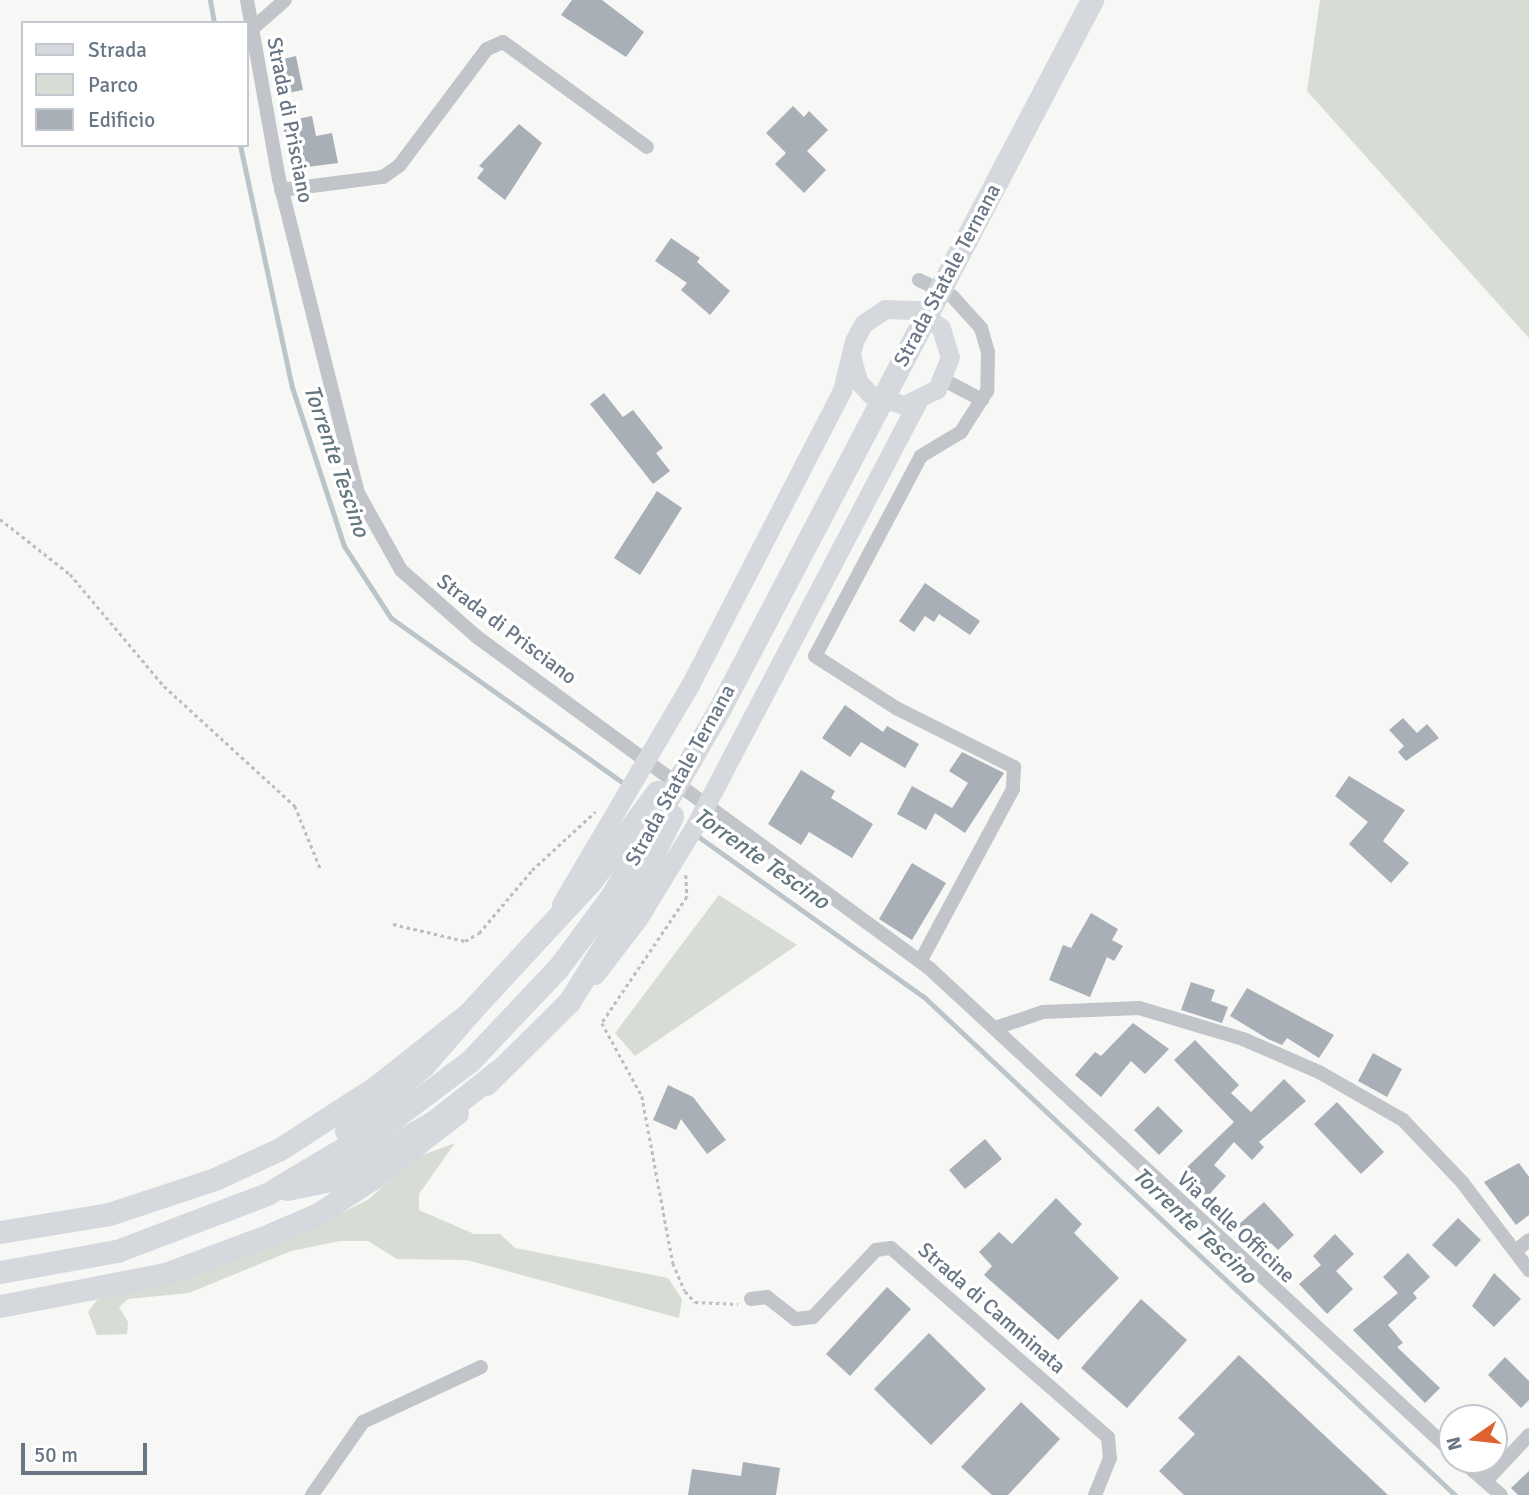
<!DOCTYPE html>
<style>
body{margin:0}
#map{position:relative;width:1529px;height:1495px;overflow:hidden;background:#f7f7f5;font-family:Signika,sans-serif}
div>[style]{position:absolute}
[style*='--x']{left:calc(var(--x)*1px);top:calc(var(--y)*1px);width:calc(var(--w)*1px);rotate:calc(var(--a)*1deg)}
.green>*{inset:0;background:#d7dcd4}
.stream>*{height:5px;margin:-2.5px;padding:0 2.5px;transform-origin:2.5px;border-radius:2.5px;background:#bac4c9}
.building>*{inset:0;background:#a8afb6}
.path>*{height:2.5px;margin-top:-1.25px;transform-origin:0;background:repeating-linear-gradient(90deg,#bbbdc0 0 3.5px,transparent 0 7px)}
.minor>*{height:14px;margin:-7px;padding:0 7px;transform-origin:7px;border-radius:7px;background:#c1c4c8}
.secondary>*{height:19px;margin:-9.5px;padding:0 9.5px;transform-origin:9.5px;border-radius:9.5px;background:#d5d9dd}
.primary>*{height:23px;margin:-11.5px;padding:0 11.5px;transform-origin:11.5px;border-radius:11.5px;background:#d5d9dd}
.trunk>*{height:23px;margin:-11.5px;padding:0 11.5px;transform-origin:11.5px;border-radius:11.5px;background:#d5d9dd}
span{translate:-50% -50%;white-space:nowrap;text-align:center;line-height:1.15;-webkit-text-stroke:7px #fff;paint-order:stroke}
.street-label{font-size:21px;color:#687685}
.water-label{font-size:23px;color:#637780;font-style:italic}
.legend{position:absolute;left:21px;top:21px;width:228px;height:126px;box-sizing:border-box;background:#fff;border:2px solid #c3c8ce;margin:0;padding:9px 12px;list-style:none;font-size:21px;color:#687685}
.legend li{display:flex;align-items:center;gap:14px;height:35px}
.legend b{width:35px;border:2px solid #c3c8ce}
.north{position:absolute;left:1438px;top:1404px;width:70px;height:70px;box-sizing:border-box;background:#fff;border:2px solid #c3c8ce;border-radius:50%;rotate:256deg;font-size:19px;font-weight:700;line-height:28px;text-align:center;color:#687685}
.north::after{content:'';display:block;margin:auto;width:24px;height:32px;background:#dd622f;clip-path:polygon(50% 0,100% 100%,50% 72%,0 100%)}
.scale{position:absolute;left:21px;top:1443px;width:126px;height:32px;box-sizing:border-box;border:4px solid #687685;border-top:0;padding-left:9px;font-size:21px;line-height:24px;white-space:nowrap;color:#687685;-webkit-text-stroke:5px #fff;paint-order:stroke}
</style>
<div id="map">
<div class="green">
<div style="clip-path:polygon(1320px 0,1529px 0,1529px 338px,1307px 91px)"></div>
<div style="clip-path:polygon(719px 895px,797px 945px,635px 1056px,615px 1033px)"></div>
<div style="clip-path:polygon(455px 1143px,419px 1194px,419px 1210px,474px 1234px,500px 1234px,515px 1248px,668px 1278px,682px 1299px,679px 1318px,467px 1260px,397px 1259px,368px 1241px,340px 1241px,291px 1251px,189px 1293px,128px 1299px,119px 1307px,128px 1322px,127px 1334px,97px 1335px,88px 1312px,97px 1300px,301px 1234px,369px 1199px,414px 1158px)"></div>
</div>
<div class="stream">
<div style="--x:210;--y:0;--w:23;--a:80"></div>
<div style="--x:240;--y:145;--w:248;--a:77.9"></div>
<div style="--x:292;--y:387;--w:167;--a:71.9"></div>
<div style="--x:344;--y:546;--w:86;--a:56.9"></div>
<div style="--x:391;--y:618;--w:287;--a:35.4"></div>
<div style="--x:696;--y:835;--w:280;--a:35.4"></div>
<div style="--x:924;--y:997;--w:728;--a:43.16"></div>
</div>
<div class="building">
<div style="clip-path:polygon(572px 0,602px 0,644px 32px,626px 57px,561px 15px)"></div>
<div style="clip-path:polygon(296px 56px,303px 90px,278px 95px,271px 62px)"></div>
<div style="clip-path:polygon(793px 106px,804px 117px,809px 111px,828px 130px,807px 151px,826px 170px,804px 193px,775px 164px,786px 153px,766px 133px)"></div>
<div style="clip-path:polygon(312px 116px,316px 136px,332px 133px,338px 163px,292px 169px,282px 122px)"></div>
<div style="clip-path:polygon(519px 124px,542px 143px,505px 200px,477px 178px,484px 169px,479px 166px)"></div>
<div style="clip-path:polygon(671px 238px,700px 258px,697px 262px,730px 291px,710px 315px,681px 290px,687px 283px,655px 261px)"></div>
<div style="clip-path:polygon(604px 393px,623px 417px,633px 410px,663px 448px,656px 453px,670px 471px,653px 484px,590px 404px)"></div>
<div style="clip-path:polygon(657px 491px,682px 508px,640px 575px,614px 558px)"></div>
<div style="clip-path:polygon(925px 583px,980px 621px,970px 635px,939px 614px,934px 622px,925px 616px,914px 632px,899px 621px)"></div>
<div style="clip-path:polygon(845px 705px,883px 732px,887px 726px,919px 744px,905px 768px,861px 742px,850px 757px,822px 738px)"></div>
<div style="clip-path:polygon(1403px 718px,1417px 733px,1427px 724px,1439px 738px,1406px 761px,1398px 752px,1404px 746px,1389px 730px)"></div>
<div style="clip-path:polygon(962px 752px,1004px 773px,965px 833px,935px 813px,926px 830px,897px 814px,912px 786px,952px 808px,968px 783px,949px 771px)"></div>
<div style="clip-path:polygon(801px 770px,835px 791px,831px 798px,873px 824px,852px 858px,809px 832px,801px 845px,768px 824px)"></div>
<div style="clip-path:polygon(1349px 776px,1405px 810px,1383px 841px,1409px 863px,1391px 883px,1349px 844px,1368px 822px,1335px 796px)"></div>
<div style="clip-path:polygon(912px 863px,946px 883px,912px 940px,879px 919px)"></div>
<div style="clip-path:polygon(1091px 913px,1118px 929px,1112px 940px,1123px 946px,1114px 961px,1107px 957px,1090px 997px,1049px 980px,1063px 945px,1071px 948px)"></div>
<div style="clip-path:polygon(1191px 982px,1215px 990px,1211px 1001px,1228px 1007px,1222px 1023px,1181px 1010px)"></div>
<div style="clip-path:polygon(1247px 988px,1334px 1035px,1319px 1058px,1287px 1038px,1282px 1045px,1268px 1039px,1230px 1016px)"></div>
<div style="clip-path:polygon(1133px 1023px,1169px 1049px,1145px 1074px,1131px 1061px,1101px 1097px,1075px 1075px,1095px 1052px,1101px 1056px)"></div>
<div style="clip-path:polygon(1195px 1040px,1239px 1085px,1231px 1093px,1251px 1112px,1284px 1079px,1306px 1101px,1259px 1142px,1264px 1147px,1252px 1160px,1234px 1142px,1214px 1165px,1226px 1176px,1207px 1197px,1181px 1173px,1234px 1122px,1174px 1060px)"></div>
<div style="clip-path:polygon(1373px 1053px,1402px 1069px,1387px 1097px,1358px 1081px)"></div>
<div style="clip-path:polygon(668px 1085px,693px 1097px,726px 1140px,707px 1154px,681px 1119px,676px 1130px,653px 1120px)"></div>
<div style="clip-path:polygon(1337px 1102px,1384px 1152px,1361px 1174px,1314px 1124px)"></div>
<div style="clip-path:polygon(1158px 1106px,1183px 1131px,1159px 1155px,1134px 1130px)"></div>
<div style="clip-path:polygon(985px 1139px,1002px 1159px,965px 1189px,949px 1170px)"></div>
<div style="clip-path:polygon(1519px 1163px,1529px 1177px,1529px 1215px,1516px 1225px,1484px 1182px)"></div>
<div style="clip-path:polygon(1056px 1198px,1082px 1224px,1074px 1233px,1119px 1278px,1058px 1340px,984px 1275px,992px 1266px,979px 1252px,999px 1232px,1012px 1244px)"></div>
<div style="clip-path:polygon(1264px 1202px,1294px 1235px,1278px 1250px,1271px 1243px,1261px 1253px,1237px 1226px)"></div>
<div style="clip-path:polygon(1458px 1218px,1481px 1240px,1456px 1267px,1432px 1245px)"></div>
<div style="clip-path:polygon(1335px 1234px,1354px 1254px,1336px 1271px,1353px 1289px,1327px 1314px,1299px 1284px,1321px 1265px,1313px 1256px)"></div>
<div style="clip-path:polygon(1408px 1253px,1430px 1277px,1413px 1293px,1417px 1298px,1388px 1325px,1403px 1343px,1397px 1347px,1440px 1388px,1425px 1403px,1353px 1330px,1398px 1293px,1383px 1277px)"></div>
<div style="clip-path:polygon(1494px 1273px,1521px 1299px,1494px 1327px,1472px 1306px)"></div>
<div style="clip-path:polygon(887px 1287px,911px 1309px,850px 1376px,826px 1354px)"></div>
<div style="clip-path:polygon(1141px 1299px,1187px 1340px,1127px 1408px,1081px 1368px)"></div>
<div style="clip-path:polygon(929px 1333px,986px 1389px,931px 1445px,874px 1389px)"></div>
<div style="clip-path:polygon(1239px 1355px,1388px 1495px,1184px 1495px,1159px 1471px,1195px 1434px,1178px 1418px)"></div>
<div style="clip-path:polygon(1505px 1357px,1529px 1381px,1529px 1400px,1521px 1408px,1488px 1375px)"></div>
<div style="clip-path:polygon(1021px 1402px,1060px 1439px,1008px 1495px,992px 1495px,961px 1467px)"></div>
<div style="clip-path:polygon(743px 1462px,780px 1468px,776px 1495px,688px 1495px,692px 1469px,741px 1476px)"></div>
<div style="clip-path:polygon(1529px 1471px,1529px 1495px,1518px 1495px,1511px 1488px)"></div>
</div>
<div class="path">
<div style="--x:0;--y:519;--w:89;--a:38.2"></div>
<div style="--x:70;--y:574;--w:146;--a:50"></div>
<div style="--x:164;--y:686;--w:178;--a:42.5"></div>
<div style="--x:295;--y:806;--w:69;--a:67.9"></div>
<div style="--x:686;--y:875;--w:22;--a:87"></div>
<div style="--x:687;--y:897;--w:152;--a:124"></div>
<div style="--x:602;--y:1023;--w:83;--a:61.3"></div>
<div style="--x:642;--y:1096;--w:170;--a:79.5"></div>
<div style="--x:673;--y:1263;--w:30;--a:67"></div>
<div style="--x:685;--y:1291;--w:15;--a:48"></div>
<div style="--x:695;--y:1302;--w:43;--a:2.7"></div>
<div style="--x:393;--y:924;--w:74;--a:13.3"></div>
<div style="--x:465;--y:941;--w:16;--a:-30"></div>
<div style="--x:479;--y:933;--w:82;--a:-49.9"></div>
<div style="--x:532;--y:870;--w:86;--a:-42.6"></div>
</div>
<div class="minor">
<div style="--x:247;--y:0;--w:182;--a:79.9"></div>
<div style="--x:279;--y:179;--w:324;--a:75.9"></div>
<div style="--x:358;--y:493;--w:88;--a:60.8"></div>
<div style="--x:401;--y:570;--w:101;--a:41.4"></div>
<div style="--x:477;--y:637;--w:560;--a:36.22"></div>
<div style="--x:929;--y:968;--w:713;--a:42.78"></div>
<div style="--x:251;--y:30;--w:45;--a:-41.4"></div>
<div style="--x:281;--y:190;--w:103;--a:-7.3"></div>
<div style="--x:383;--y:177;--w:19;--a:-35"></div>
<div style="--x:399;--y:166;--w:146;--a:-53.1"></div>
<div style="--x:487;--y:49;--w:17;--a:-24"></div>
<div style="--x:503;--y:42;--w:178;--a:36.1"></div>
<div style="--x:919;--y:280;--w:37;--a:26"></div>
<div style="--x:952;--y:296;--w:43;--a:47.8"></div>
<div style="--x:981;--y:328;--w:25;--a:74"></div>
<div style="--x:988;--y:352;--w:39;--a:91"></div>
<div style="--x:987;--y:391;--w:49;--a:122.4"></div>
<div style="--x:961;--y:432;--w:47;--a:149"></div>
<div style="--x:921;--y:456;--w:226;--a:117.9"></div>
<div style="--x:815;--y:656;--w:98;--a:32.6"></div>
<div style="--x:898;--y:709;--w:130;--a:26.6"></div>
<div style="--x:1014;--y:767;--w:22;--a:93"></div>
<div style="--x:1013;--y:789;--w:196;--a:118.3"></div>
<div style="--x:944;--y:380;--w:43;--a:27.8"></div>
<div style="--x:995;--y:1028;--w:51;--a:-18.4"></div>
<div style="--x:1043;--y:1012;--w:96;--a:-2.4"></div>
<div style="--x:1139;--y:1008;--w:109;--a:16.6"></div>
<div style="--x:1243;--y:1039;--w:83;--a:23.5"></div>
<div style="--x:1319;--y:1072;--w:97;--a:29.7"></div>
<div style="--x:1403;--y:1120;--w:86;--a:46.4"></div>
<div style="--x:1462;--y:1182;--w:111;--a:52.7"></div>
<div style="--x:1518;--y:1249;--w:14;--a:-39"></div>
<div style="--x:751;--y:1299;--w:16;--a:-7"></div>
<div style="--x:767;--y:1297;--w:36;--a:38"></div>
<div style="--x:795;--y:1319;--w:18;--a:-6"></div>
<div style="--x:813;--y:1317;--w:92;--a:-46.8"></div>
<div style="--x:876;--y:1250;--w:15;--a:-8"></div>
<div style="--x:891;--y:1248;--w:288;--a:41.1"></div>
<div style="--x:1108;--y:1437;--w:21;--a:85"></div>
<div style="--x:1110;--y:1458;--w:40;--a:112"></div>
<div style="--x:1461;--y:1460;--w:53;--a:41.2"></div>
<div style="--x:1486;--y:1481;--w:63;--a:-46.9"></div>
<div style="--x:312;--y:1495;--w:89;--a:-55.1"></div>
<div style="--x:363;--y:1422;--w:130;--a:-25"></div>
</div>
<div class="secondary">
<div style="--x:561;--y:904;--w:254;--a:-59.5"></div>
<div style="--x:690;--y:685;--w:331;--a:-62.7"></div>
<div style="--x:842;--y:391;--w:51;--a:-76.5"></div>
<div style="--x:854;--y:341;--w:19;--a:-62"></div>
<div style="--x:863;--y:324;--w:27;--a:-34"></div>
<div style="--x:885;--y:309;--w:33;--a:2"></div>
<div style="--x:918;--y:310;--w:29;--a:38"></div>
<div style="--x:941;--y:328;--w:30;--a:73"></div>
<div style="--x:950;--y:357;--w:35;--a:112"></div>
<div style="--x:937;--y:389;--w:37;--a:154"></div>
<div style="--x:904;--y:405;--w:34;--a:-163"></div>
<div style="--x:871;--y:395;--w:19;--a:-133"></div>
<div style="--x:858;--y:381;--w:24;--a:-105"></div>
<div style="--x:595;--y:975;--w:71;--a:-52.5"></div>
<div style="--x:638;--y:919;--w:111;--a:-58.6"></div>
<div style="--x:696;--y:824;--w:475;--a:-62.3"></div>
</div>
<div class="primary">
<div style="--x:486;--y:1084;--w:117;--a:-44.7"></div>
<div style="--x:0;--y:1232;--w:110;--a:-9.4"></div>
<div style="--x:109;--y:1214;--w:112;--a:-18.3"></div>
<div style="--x:215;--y:1179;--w:72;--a:-24.8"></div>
<div style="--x:280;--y:1149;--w:114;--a:-32.9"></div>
<div style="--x:376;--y:1087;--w:119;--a:-38.5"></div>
<div style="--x:469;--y:1013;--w:108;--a:-47.3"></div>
<div style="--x:0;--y:1306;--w:168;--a:-11"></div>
<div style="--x:165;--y:1274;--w:103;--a:-20.4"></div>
<div style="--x:262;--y:1238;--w:61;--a:-23.2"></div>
<div style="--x:318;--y:1214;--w:66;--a:-33.2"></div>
<div style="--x:373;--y:1178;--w:106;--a:-37.7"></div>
</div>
<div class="trunk">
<div style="--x:542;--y:934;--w:72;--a:-47.2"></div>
<div style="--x:591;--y:881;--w:111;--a:-53.4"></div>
<div style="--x:569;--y:1002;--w:108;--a:-58.2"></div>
<div style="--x:626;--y:910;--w:105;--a:-63.9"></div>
<div style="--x:346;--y:1131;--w:102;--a:-40.2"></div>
<div style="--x:424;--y:1065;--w:69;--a:-49.1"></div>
<div style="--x:287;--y:1189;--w:50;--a:-11.5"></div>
<div style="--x:336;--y:1179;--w:116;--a:-30.5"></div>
<div style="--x:436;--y:1120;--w:80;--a:-38.4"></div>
<div style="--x:0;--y:1272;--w:119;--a:-10.2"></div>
<div style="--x:117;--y:1251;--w:160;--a:-20.8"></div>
<div style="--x:267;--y:1194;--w:148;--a:-30.9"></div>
<div style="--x:394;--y:1118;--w:95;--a:-36.9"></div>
<div style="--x:470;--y:1061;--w:128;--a:-46.6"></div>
<div style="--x:558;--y:968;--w:89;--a:-53.3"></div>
<div style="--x:611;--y:897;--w:218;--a:-60"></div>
<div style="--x:720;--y:708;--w:800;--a:-62.28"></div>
</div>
<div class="street-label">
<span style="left:290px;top:120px;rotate:79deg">Strada di Prisciano</span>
<span style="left:947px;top:275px;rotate:-62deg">Strada Statale Ternana</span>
<span style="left:507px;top:629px;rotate:37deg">Strada di Prisciano</span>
<span style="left:680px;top:775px;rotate:-61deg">Strada Statale Ternana</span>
<span style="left:1236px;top:1227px;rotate:43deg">Via delle Officine</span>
<span style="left:992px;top:1308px;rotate:41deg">Strada di Camminata</span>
</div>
<div class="water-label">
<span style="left:336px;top:461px;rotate:71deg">Torrente Tescino</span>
<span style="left:761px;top:859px;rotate:35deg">Torrente Tescino</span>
<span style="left:1194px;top:1226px;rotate:43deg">Torrente Tescino</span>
</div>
<ul class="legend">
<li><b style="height:9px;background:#d5d9dd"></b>Strada</li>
<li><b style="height:19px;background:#d7dcd4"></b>Parco</li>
<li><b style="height:19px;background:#a8afb6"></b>Edificio</li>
</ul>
<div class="north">N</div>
<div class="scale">50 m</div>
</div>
